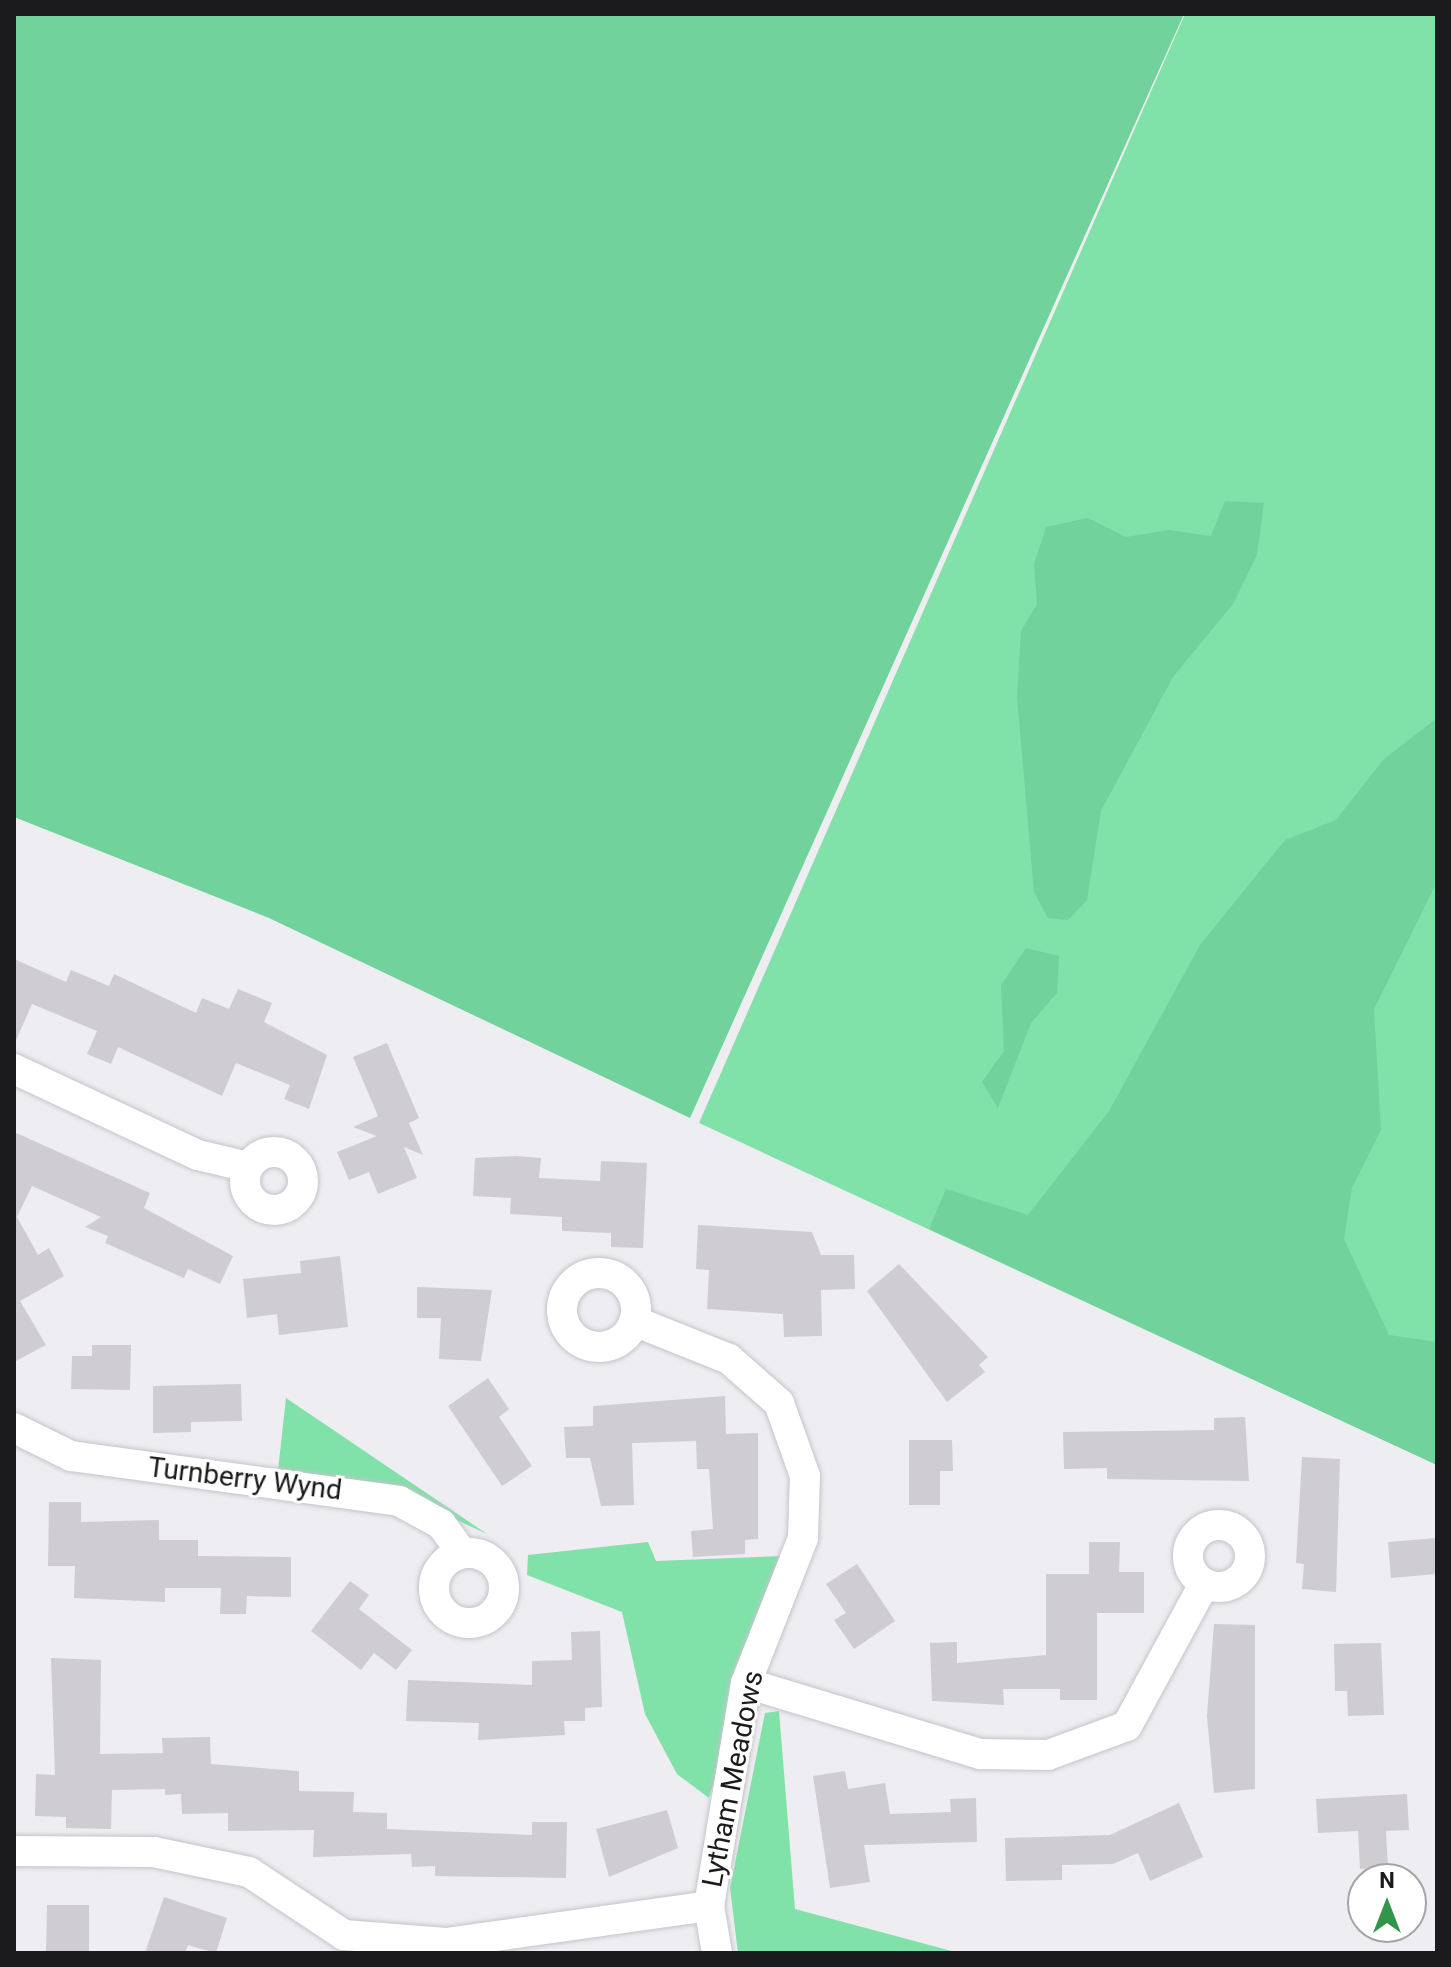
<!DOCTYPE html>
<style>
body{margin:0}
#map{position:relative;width:1451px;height:1967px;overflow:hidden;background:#ededf2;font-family:Roboto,sans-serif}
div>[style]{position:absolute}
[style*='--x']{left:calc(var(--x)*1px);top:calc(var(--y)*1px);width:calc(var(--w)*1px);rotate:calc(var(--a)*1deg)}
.green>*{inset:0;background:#80e1a9}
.forest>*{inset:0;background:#71d29b}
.building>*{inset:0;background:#cfcdd1}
.roads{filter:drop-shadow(0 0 2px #c4c4c9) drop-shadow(0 0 2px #c4c4c9)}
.street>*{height:30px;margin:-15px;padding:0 15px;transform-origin:15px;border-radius:15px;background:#fff}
.street>.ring{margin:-15px;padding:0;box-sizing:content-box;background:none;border:30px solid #fff;border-radius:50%}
span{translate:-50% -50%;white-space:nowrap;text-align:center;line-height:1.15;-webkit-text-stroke:6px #fff;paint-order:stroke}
.street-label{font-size:28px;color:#1b1b1d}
.frame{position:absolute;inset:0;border:16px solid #1b1b1d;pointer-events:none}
.north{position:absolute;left:1347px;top:1863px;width:80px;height:80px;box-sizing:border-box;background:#fff;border:2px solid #a4a4a5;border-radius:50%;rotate:0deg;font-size:22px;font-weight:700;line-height:32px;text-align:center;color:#1b1b1d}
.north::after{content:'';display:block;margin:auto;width:28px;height:36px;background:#339549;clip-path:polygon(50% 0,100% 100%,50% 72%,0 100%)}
</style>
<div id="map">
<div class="green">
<div style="clip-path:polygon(1185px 14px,1437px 14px,1437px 1465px,699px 1123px)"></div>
<div style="clip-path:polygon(286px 1398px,487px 1534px,392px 1490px,278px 1470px)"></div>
<div style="clip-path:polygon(648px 1542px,656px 1561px,783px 1556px,709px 1798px,677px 1774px,645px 1714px,622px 1612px,527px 1575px,528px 1555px)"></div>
<div style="clip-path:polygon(779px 1711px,795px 1909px,959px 1953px,738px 1953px,730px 1888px,765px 1713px)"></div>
</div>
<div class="forest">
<div style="clip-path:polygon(14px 14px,1184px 14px,690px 1118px,269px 918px,14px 817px)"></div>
<div style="clip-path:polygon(1225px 501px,1264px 503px,1257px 555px,1233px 604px,1173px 677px,1101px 811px,1087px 900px,1068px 920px,1048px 918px,1034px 892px,1017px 697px,1021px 631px,1037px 604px,1034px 564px,1046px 527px,1088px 518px,1126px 537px,1169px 530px,1211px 536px)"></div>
<div style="clip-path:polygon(1437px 718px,1437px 882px,1374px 1009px,1381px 1130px,1352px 1188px,1344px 1239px,1389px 1335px,1437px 1342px,1437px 1465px,929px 1229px,946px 1189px,1028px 1215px,1109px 1111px,1200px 945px,1285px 840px,1336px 820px,1383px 760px)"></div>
<div style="clip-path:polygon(1026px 948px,1059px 956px,1057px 993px,1031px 1023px,998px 1108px,982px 1082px,1004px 1051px,1001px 985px)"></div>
</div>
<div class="building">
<div style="clip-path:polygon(14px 959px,66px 982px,71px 970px,109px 986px,114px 974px,196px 1013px,202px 998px,229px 1009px,238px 989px,272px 1003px,264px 1022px,327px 1055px,309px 1109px,284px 1099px,290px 1085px,236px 1063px,222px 1096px,118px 1047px,111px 1064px,87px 1054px,97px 1031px,32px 1004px,14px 1045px)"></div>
<div style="clip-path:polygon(387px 1043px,419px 1118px,409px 1123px,423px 1155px,404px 1147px,417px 1178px,378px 1194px,369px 1172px,349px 1180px,337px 1152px,377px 1136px,353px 1127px,378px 1116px,353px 1057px)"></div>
<div style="clip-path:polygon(14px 1132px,150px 1193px,144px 1208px,233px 1256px,220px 1284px,188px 1269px,184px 1278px,105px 1243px,108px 1236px,85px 1227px,101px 1217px,32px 1186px,17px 1217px,38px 1255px,49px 1248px,64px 1276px,20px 1301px,46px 1345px,14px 1362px)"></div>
<div style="clip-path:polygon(516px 1156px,541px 1158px,539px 1178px,600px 1181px,601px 1161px,647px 1163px,643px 1248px,611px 1247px,611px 1233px,562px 1231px,562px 1217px,510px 1214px,511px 1198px,473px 1196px,475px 1158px)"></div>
<div style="clip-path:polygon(698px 1225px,812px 1232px,821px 1255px,854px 1255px,855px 1289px,821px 1290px,822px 1336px,784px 1337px,783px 1314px,707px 1309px,709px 1270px,696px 1269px)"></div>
<div style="clip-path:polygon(340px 1256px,348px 1327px,279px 1335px,277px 1314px,247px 1318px,243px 1279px,301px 1273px,300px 1261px)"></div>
<div style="clip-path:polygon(899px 1264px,988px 1357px,979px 1365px,985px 1372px,947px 1402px,867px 1291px)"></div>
<div style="clip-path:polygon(417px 1287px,492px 1290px,481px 1361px,439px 1359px,441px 1318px,417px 1318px)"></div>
<div style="clip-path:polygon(92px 1345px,131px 1345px,130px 1390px,71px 1389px,72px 1356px,92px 1356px)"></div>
<div style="clip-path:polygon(488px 1378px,509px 1409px,499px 1417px,532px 1466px,502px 1486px,448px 1406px)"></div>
<div style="clip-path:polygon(241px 1384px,242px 1421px,191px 1422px,191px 1432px,153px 1433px,153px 1386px)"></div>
<div style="clip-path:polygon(725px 1396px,726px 1434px,758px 1433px,758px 1539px,745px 1540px,745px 1554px,693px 1557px,691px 1531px,713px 1529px,709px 1469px,697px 1469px,696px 1441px,632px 1443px,634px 1505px,601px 1506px,590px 1458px,566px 1458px,564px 1427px,593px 1426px,593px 1406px)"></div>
<div style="clip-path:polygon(1245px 1417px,1249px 1481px,1107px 1479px,1107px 1468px,1064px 1469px,1063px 1432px,1214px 1430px,1214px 1418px)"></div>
<div style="clip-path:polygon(909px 1440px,952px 1440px,953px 1471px,940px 1471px,940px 1505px,909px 1505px)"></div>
<div style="clip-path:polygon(1302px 1457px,1340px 1459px,1336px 1592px,1302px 1589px,1304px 1564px,1296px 1563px)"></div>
<div style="clip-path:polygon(49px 1502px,81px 1502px,81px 1522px,159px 1520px,159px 1540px,198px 1540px,198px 1556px,291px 1557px,291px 1597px,247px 1596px,246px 1614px,220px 1614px,221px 1588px,165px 1588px,165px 1602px,74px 1598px,75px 1566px,48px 1566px)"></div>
<div style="clip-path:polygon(1437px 1538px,1437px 1574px,1391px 1578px,1388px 1542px)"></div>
<div style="clip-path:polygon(1089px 1542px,1120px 1542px,1119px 1572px,1144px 1572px,1144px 1613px,1097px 1613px,1097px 1700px,1060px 1700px,1060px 1689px,1003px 1689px,1004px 1705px,932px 1701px,930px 1643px,957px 1642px,957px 1663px,1046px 1655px,1046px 1574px,1089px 1574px)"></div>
<div style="clip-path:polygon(857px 1564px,895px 1621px,854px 1649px,834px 1620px,846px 1613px,826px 1584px)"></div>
<div style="clip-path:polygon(350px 1581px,369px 1595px,359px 1609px,412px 1650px,396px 1670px,374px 1653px,361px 1670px,311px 1631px)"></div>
<div style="clip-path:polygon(1214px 1624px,1255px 1625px,1255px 1789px,1214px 1793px,1207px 1716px)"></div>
<div style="clip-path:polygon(600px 1631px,602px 1707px,585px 1708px,585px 1721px,564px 1721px,565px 1735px,478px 1740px,479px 1723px,406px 1721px,408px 1680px,532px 1685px,532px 1661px,572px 1660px,571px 1632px)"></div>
<div style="clip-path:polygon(1381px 1643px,1384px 1715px,1348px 1716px,1347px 1691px,1335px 1691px,1334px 1644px)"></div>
<div style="clip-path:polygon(51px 1658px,101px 1660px,100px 1754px,163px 1753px,162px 1738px,210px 1737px,211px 1764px,299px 1771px,299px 1791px,354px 1792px,353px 1812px,387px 1813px,387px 1829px,532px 1835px,532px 1822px,567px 1822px,566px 1878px,435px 1876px,435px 1866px,412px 1867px,411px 1854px,313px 1857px,314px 1830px,228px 1831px,228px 1813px,182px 1814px,181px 1794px,165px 1795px,165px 1789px,112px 1790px,111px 1829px,66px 1828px,66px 1817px,35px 1816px,36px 1774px,55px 1775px)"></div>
<div style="clip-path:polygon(845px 1771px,848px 1789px,885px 1783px,890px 1814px,951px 1812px,950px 1799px,976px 1798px,977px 1842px,864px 1845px,870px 1882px,830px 1888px,813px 1776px)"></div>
<div style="clip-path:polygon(1407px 1794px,1409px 1830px,1386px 1831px,1388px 1867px,1360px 1869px,1358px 1831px,1318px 1833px,1316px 1799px)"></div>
<div style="clip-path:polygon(1179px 1803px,1203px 1857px,1150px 1881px,1138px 1853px,1113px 1864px,1062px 1865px,1062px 1880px,1006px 1881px,1005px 1838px,1110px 1835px)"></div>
<div style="clip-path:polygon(667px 1810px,678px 1848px,609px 1877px,596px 1829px)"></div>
<div style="clip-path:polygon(164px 1897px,227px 1918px,216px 1953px,188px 1945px,185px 1953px,145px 1953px)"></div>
<div style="clip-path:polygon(47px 1905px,89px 1905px,89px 1953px,46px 1953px)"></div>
</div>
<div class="roads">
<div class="street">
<div style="--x:14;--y:1069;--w:203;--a:25.1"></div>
<div style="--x:198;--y:1155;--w:51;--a:13.5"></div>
<div class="ring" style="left:245px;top:1152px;width:28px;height:28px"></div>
<div class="ring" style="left:562px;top:1273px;width:44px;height:44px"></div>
<div style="--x:14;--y:1428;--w:64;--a:26.2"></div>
<div style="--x:71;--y:1456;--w:331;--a:7.8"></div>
<div style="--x:399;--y:1501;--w:48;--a:28.7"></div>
<div style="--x:441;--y:1524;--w:36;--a:54"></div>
<div class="ring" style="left:1188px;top:1525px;width:32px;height:32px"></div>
<div class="ring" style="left:434px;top:1553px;width:40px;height:40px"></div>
<div style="--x:746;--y:1683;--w:245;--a:16.9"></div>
<div style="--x:980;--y:1754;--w:68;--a:0.8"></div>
<div style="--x:1048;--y:1755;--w:84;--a:-20.2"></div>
<div style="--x:1127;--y:1726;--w:162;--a:-61.5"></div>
<div style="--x:14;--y:1851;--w:140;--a:0.4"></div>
<div style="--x:154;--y:1852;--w:97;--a:11.9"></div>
<div style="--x:249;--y:1872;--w:114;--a:33.6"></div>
<div style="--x:344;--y:1935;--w:102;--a:4.5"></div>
<div style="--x:446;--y:1943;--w:266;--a:-8"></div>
<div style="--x:709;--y:1906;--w:226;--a:-80.6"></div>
<div style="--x:746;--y:1683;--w:156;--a:-68.5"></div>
<div style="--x:803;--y:1538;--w:62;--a:-88.2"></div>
<div style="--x:805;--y:1476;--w:77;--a:-109.6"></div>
<div style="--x:779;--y:1403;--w:67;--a:-138.7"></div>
<div style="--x:729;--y:1359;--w:102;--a:-158.2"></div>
<div style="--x:709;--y:1906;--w:48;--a:80.3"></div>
</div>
</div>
<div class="street-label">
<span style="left:245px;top:1479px;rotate:7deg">Turnberry Wynd</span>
<span style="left:733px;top:1779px;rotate:-79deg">Lytham Meadows</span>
</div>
<div class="frame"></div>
<div class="north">N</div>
</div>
